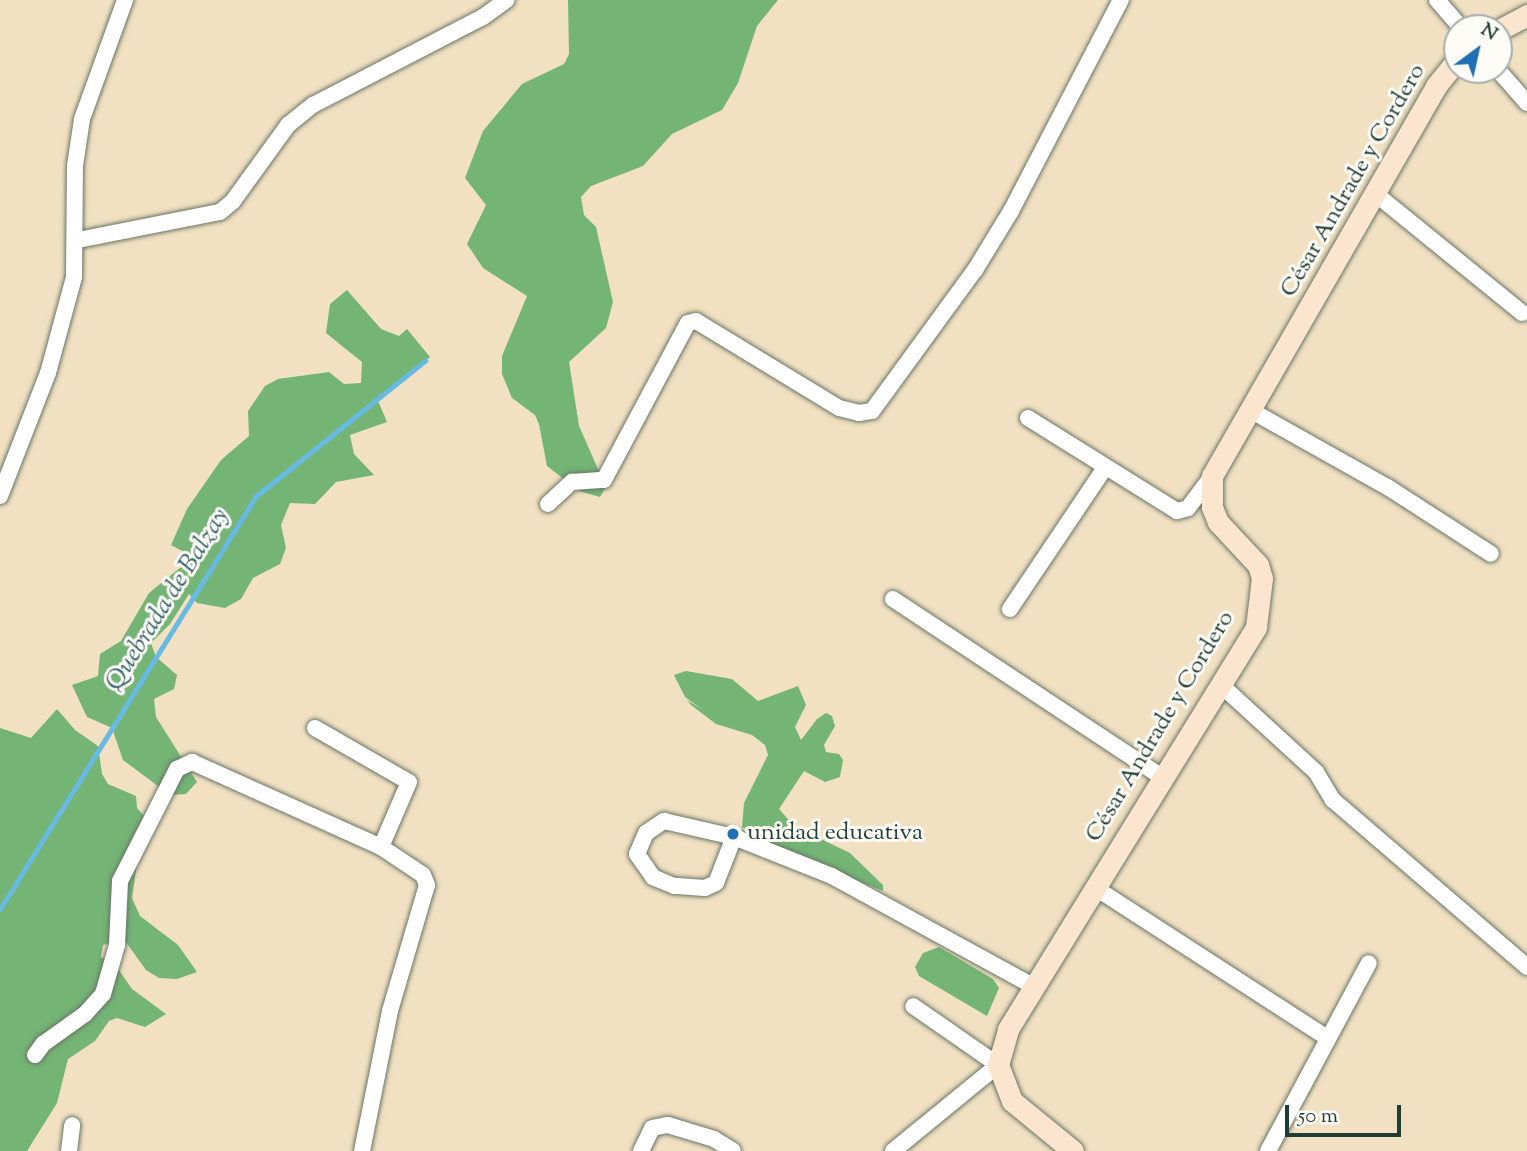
<!DOCTYPE html>
<meta charset="utf-8">
<style>
body{margin:0}
#map{position:relative;width:1527px;height:1151px;overflow:hidden;background:#f1e0c2;font-family:"Sorts Mill Goudy",serif}
div>[style]{position:absolute}
[style*='--x']{left:calc(var(--x)*1px);top:calc(var(--y)*1px);width:calc(var(--w)*1px);rotate:calc(var(--a)*1deg)}
.forest>*{inset:0;background:#74b475}
.stream>*{height:4.5px;margin:-2.25px;padding:0 2.25px;transform-origin:2.25px;border-radius:2.25px;background:#68bae3}
.roads{filter:drop-shadow(0 0 2px #687666) drop-shadow(0 0 2px #687666)}
.street>*{height:16px;margin:-8px;padding:0 8px;transform-origin:8px;border-radius:8px;background:#fff}
.secondary>*{height:21px;margin:-10.5px;padding:0 10.5px;transform-origin:10.5px;border-radius:10.5px;background:#fce5cf}
.dots>*{width:19px;height:19px;translate:-50% -50%;box-sizing:border-box;border:4px solid #fdfcf7;border-radius:50%}
span{translate:-50% -50%;white-space:nowrap;text-align:center;line-height:1.15;-webkit-text-stroke:6px #fdfcf7;paint-order:stroke}
.street-label{font-size:24px;color:#1f3d34}
.poi-label{font-size:24px;color:#1f3d34}
.left{translate:0 -50%;text-align:left}
.water-label{font-size:26px;color:#356269;font-style:italic}
.north{position:absolute;left:1443px;top:14px;width:70px;height:70px;box-sizing:border-box;background:#fdfcf7;border:2px solid #a4b0a9;border-radius:50%;rotate:33deg;font-size:19px;font-weight:700;line-height:28px;text-align:center;color:#1f3d34}
.north::after{content:'';display:block;margin:auto;width:24px;height:32px;background:#1f6fb2;clip-path:polygon(50% 0,100% 100%,50% 72%,0 100%)}
.scale{position:absolute;left:1285px;top:1105px;width:116px;height:32px;box-sizing:border-box;border:4px solid #1f3d34;border-top:0;padding-left:9px;font-size:21px;line-height:24px;white-space:nowrap;color:#1f3d34;-webkit-text-stroke:5px #fdfcf7;paint-order:stroke}
</style>
<div id="map">
<div class="forest">
<div style="clip-path:polygon(568px 0,778px 0,757px 26px,738px 83px,722px 110px,672px 134px,643px 166px,591px 186px,581px 197px,584px 215px,596px 227px,613px 302px,606px 328px,569px 362px,579px 426px,606px 487px,600px 497px,579px 491px,547px 466px,539px 424px,535px 415px,512px 398px,502px 374px,502px 356px,527px 296px,483px 268px,467px 244px,486px 205px,465px 178px,483px 131px,522px 84px,564px 64px,569px 54px)"></div>
<div style="clip-path:polygon(347px 290px,381px 329px,399px 336px,407px 329px,430px 357px,378px 401px,387px 422px,350px 435px,354px 454px,374px 475px,336px 482px,315px 504px,290px 503px,281px 525px,286px 548px,280px 564px,253px 578px,241px 599px,225px 608px,197px 603px,189px 594px,170px 624px,151px 643px,156px 657px,177px 675px,174px 689px,154px 699px,156px 717px,197px 782px,186px 794px,170px 795px,123px 760px,112px 728px,87px 717px,72px 685px,98px 676px,100px 654px,121px 641px,149px 593px,186px 563px,186px 553px,171px 545px,187px 509px,221px 460px,249px 436px,248px 411px,265px 386px,278px 379px,329px 372px,344px 384px,361px 383px,362px 362px,326px 333px,330px 304px)"></div>
<div style="clip-path:polygon(686px 671px,732px 679px,758px 701px,798px 686px,806px 705px,795px 727px,801px 740px,817px 719px,826px 713px,832px 716px,835px 726px,824px 745px,826px 752px,839px 754px,843px 760px,840px 777px,825px 782px,804px 771px,779px 809px,794px 826px,850px 853px,883px 885px,883px 891px,781px 850px,742px 827px,744px 803px,768px 755px,765px 745px,752px 735px,716px 724px,691px 705px,687px 700px,703px 710px,685px 697px,674px 675px)"></div>
<div style="clip-path:polygon(57px 709px,75px 730px,98px 746px,102px 774px,108px 784px,136px 796px,137px 808px,144px 816px,132px 898px,140px 916px,178px 945px,197px 972px,177px 979px,159px 978px,146px 970px,123px 938px,103px 945px,101px 957px,114px 963px,132px 989px,166px 1014px,145px 1027px,117px 1018px,109px 1021px,95px 1041px,68px 1059px,57px 1103px,27px 1151px,0 1151px,0 728px,31px 738px)"></div>
<div style="clip-path:polygon(939px 947px,993px 979px,999px 988px,987px 1016px,919px 976px,915px 967px,923px 953px)"></div>
</div>
<div class="stream">
<div style="--x:0;--y:909;--w:485;--a:-58.2"></div>
<div style="--x:255;--y:497;--w:218;--a:-38.7"></div>
</div>
<div class="roads">
<div class="street">
<div style="--x:1437;--y:0;--w:37;--a:49"></div>
<div style="--x:1498;--y:70;--w:44;--a:48.7"></div>
<div style="--x:1377;--y:195;--w:187;--a:39.1"></div>
<div style="--x:78;--y:240;--w:145;--a:-11.2"></div>
<div style="--x:220;--y:212;--w:17;--a:-40"></div>
<div style="--x:233;--y:201;--w:94;--a:-54.1"></div>
<div style="--x:288;--y:125;--w:32;--a:-39"></div>
<div style="--x:313;--y:105;--w:191;--a:-27.4"></div>
<div style="--x:483;--y:17;--w:29;--a:-36"></div>
<div style="--x:1250;--y:410;--w:159;--a:29.3"></div>
<div style="--x:1389;--y:488;--w:121;--a:32.9"></div>
<div style="--x:1028;--y:418;--w:176;--a:32"></div>
<div style="--x:1177;--y:511;--w:11;--a:-15"></div>
<div style="--x:1188;--y:508;--w:40;--a:-53"></div>
<div style="--x:0;--y:496;--w:132;--a:-68.7"></div>
<div style="--x:48;--y:373;--w:99;--a:-74.8"></div>
<div style="--x:74;--y:277;--w:111;--a:-89.5"></div>
<div style="--x:75;--y:166;--w:48;--a:-81.5"></div>
<div style="--x:82;--y:119;--w:127;--a:-70.1"></div>
<div style="--x:548;--y:504;--w:33;--a:-43"></div>
<div style="--x:572;--y:482;--w:32;--a:-4"></div>
<div style="--x:604;--y:480;--w:178;--a:-61.9"></div>
<div style="--x:688;--y:323;--w:8;--a:-14"></div>
<div style="--x:696;--y:321;--w:167;--a:31.3"></div>
<div style="--x:839;--y:408;--w:21;--a:14"></div>
<div style="--x:859;--y:413;--w:13;--a:-9"></div>
<div style="--x:872;--y:411;--w:175;--a:-53.9"></div>
<div style="--x:975;--y:270;--w:69;--a:-58.6"></div>
<div style="--x:1011;--y:211;--w:238;--a:-62.5"></div>
<div style="--x:893;--y:599;--w:324;--a:33.5"></div>
<div style="--x:1010;--y:609;--w:169;--a:-56.1"></div>
<div style="--x:1221;--y:685;--w:129;--a:42.5"></div>
<div style="--x:1316;--y:772;--w:33;--a:59"></div>
<div style="--x:1333;--y:800;--w:256;--a:40.7"></div>
<div style="--x:315;--y:728;--w:108;--a:29.9"></div>
<div style="--x:409;--y:782;--w:71;--a:113.3"></div>
<div style="--x:734;--y:837;--w:49;--a:111.4"></div>
<div style="--x:716;--y:883;--w:12;--a:156"></div>
<div style="--x:705;--y:888;--w:31;--a:-176"></div>
<div style="--x:674;--y:886;--w:23;--a:-157"></div>
<div style="--x:653;--y:877;--w:28;--a:-125"></div>
<div style="--x:637;--y:854;--w:23;--a:-67"></div>
<div style="--x:646;--y:833;--w:22;--a:-34"></div>
<div style="--x:664;--y:821;--w:72;--a:12.9"></div>
<div style="--x:734;--y:837;--w:105;--a:21.7"></div>
<div style="--x:832;--y:876;--w:229;--a:28.7"></div>
<div style="--x:1094;--y:887;--w:278;--a:32.9"></div>
<div style="--x:35;--y:1055;--w:14;--a:-54"></div>
<div style="--x:43;--y:1044;--w:52;--a:-35.5"></div>
<div style="--x:85;--y:1014;--w:27;--a:-48"></div>
<div style="--x:103;--y:994;--w:51;--a:-74.1"></div>
<div style="--x:117;--y:945;--w:64;--a:-87.3"></div>
<div style="--x:120;--y:881;--w:126;--a:-63"></div>
<div style="--x:177;--y:769;--w:17;--a:-25"></div>
<div style="--x:192;--y:762;--w:207;--a:24.2"></div>
<div style="--x:381;--y:847;--w:50;--a:33.7"></div>
<div style="--x:423;--y:875;--w:11;--a:68"></div>
<div style="--x:427;--y:885;--w:131;--a:106.4"></div>
<div style="--x:390;--y:1011;--w:143;--a:101.3"></div>
<div style="--x:69;--y:1151;--w:26;--a:-83"></div>
<div style="--x:641;--y:1151;--w:25;--a:-64"></div>
<div style="--x:652;--y:1128;--w:16;--a:-11"></div>
<div style="--x:668;--y:1125;--w:48;--a:16.9"></div>
<div style="--x:714;--y:1139;--w:22;--a:32"></div>
<div style="--x:893;--y:1151;--w:136;--a:-39.3"></div>
<div style="--x:998;--y:1065;--w:103;--a:-145.2"></div>
<div style="--x:1268;--y:1151;--w:213;--a:-61.8"></div>
</div>
<div class="secondary">
<div style="--x:1499;--y:30;--w:32;--a:-28"></div>
<div style="--x:1073;--y:1151;--w:79;--a:-140.7"></div>
<div style="--x:1012;--y:1101;--w:39;--a:-111"></div>
<div style="--x:998;--y:1065;--w:37;--a:-74"></div>
<div style="--x:1008;--y:1029;--w:472;--a:-58.3"></div>
<div style="--x:1256;--y:627;--w:49;--a:-83"></div>
<div style="--x:1262;--y:578;--w:14;--a:-107"></div>
<div style="--x:1258;--y:565;--w:59;--a:-132.9"></div>
<div style="--x:1218;--y:522;--w:16;--a:-112"></div>
<div style="--x:1212;--y:507;--w:31;--a:-90"></div>
<div style="--x:1212;--y:476;--w:450;--a:-60.1"></div>
<div style="--x:1436;--y:86;--w:33;--a:-51"></div>
</div>
</div>
<div class="dots">
<div style="left:733px;top:834px;background:#1f6fb2"></div>
</div>
<div class="street-label">
<span style="left:1354px;top:181px;rotate:-60deg">César Andrade y Cordero</span>
<span style="left:1161px;top:727px;rotate:-59deg">César Andrade y Cordero</span>
</div>
<div class="poi-label">
<span class="left" style="left:747px;top:834px">unidad educativa</span>
</div>
<div class="water-label">
<span style="left:168px;top:600px;rotate:-58deg">Quebrada de Balzay</span>
</div>
<div class="north">N</div>
<div class="scale">50 m</div>
</div>
